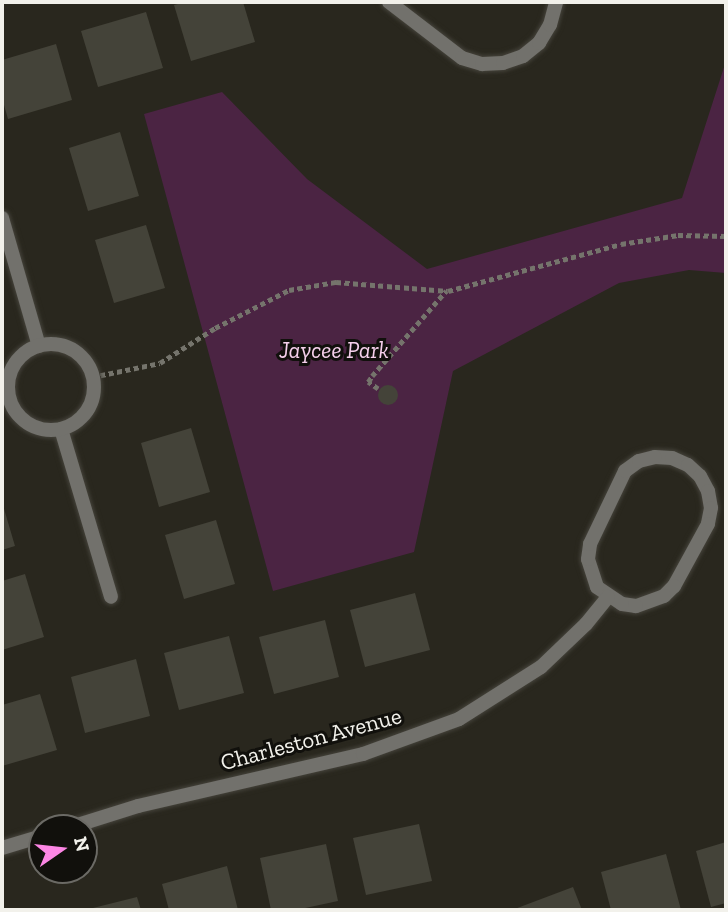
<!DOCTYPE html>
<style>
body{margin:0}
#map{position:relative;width:728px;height:912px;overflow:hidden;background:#29271e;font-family:"Zilla Slab",serif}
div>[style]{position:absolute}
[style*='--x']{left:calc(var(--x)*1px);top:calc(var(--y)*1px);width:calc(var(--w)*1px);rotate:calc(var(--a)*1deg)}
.green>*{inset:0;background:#4b2443}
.building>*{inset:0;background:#444339}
.round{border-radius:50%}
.path>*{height:4.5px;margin-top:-2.25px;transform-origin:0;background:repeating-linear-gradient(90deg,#75746c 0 5px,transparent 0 8.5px)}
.roads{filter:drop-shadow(0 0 2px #45433b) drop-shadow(0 0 2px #45433b)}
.service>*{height:14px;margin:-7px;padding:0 7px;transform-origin:7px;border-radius:7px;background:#72716c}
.minor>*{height:14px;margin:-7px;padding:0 7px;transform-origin:7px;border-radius:7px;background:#72716c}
.minor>.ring{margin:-7px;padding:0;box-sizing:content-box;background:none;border:14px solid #72716c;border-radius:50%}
span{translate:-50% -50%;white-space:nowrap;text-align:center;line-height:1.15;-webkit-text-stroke:6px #11100c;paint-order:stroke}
.park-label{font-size:23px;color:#f6d0ec;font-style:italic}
.street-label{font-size:23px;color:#f2f1eb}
.frame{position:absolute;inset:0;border:4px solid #f2f1eb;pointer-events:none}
.north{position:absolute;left:28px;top:814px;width:70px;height:70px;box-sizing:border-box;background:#11100c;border:2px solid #6b6a65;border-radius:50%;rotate:76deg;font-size:19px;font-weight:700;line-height:28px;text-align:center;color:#f2f1eb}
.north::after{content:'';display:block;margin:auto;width:24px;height:32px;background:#fc86e4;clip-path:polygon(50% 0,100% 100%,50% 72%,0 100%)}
</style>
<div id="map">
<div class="green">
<div style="clip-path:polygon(726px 61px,726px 273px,689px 270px,619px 283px,453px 371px,414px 552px,273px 591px,144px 114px,222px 92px,307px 179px,427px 269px,682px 198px)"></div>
</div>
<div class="building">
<div style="clip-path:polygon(185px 2px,243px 2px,255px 42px,191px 61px,174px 5px)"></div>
<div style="clip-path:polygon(146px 12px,163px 68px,98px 87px,81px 31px)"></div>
<div style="clip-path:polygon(56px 44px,72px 100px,8px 119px,2px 98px,2px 60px)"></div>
<div style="clip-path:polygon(120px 132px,139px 196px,88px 211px,69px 148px)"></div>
<div style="clip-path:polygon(146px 225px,165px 288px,114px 303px,95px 240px)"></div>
<div class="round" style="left:378px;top:385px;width:20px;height:20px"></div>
<div style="clip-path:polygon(191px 428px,210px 492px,159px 507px,141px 443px)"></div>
<div style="clip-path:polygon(2px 502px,15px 546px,2px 550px)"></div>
<div style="clip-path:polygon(216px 520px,235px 584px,184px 599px,165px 535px)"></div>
<div style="clip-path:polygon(25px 574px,44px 637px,2px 650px,2px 581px)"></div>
<div style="clip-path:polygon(415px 593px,430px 650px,365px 667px,350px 610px)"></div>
<div style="clip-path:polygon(325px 620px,339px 677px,274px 694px,259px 637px)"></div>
<div style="clip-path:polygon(229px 636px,244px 693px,179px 710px,164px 653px)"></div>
<div style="clip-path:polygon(136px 659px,150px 716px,85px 733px,71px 677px)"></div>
<div style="clip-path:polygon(40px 694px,57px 750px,2px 766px,2px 705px)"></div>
<div style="clip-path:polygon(419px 824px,432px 881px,366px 895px,353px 838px)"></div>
<div style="clip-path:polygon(726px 842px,726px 903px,711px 907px,696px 851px)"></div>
<div style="clip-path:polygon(326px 844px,338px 901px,296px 910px,271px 910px,260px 858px)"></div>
<div style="clip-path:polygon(666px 854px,681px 910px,611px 910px,601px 872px)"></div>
<div style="clip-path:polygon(227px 866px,238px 910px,169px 910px,162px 884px)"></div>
<div style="clip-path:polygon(573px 887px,582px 910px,512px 910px)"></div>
<div style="clip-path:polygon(137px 897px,141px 910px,89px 910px,89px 909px)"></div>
</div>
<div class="path">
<div style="--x:92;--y:377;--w:69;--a:-11.6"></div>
<div style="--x:160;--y:363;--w:65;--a:-32.5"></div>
<div style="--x:215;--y:328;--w:83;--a:-27.2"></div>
<div style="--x:289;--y:290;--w:48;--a:-9.7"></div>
<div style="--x:336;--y:282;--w:112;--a:4.6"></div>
<div style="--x:448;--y:291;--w:179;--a:-15.2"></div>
<div style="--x:621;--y:244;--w:58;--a:-9"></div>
<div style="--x:678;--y:235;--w:48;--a:1.2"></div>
<div style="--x:378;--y:389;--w:12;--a:-145"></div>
<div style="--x:368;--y:382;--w:7;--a:-56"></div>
<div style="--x:372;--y:376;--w:113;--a:-49"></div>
</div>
<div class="roads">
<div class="service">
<div style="--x:2;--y:218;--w:133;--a:73.9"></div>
<div style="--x:61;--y:429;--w:175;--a:73.4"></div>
</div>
<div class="minor">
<div style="--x:389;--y:2;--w:92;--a:37.5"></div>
<div style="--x:462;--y:58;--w:21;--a:17"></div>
<div style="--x:482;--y:64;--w:21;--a:-3"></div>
<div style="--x:503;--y:63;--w:21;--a:-19"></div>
<div style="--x:523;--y:56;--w:21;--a:-39"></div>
<div style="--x:539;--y:43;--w:21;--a:-59"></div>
<div style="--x:550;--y:25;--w:24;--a:-75"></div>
<div class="ring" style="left:8px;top:344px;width:72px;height:72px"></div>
<div style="--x:655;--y:457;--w:17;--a:3"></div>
<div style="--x:672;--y:458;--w:17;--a:24"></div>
<div style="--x:688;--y:465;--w:16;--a:43"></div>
<div style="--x:700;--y:476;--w:17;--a:62"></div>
<div style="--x:708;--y:491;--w:17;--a:80"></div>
<div style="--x:711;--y:508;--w:16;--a:101"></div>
<div style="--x:708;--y:524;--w:71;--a:118.7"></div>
<div style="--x:674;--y:586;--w:14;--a:135"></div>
<div style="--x:664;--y:596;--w:30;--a:160"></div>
<div style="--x:636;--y:606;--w:14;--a:-172"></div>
<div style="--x:622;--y:604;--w:30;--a:-146"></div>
<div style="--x:597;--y:587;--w:29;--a:-108"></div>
<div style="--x:588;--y:559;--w:15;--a:-82"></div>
<div style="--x:590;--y:544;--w:81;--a:-64.4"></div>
<div style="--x:625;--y:471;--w:17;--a:-36"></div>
<div style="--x:639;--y:461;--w:16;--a:-14"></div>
<div style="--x:68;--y:828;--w:73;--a:-17.4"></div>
<div style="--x:138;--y:806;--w:231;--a:-13"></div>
<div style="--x:363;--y:754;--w:102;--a:-20"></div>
<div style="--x:459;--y:719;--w:97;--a:-32.4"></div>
<div style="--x:541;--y:667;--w:62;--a:-43.7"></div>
<div style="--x:586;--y:624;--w:35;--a:-51"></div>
<div style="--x:2;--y:848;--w:42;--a:-16.7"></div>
</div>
</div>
<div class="park-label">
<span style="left:334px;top:350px">Jaycee Park</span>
</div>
<div class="street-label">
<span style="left:311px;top:739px;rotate:-15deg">Charleston Avenue</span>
</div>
<div class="frame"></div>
<div class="north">N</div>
</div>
